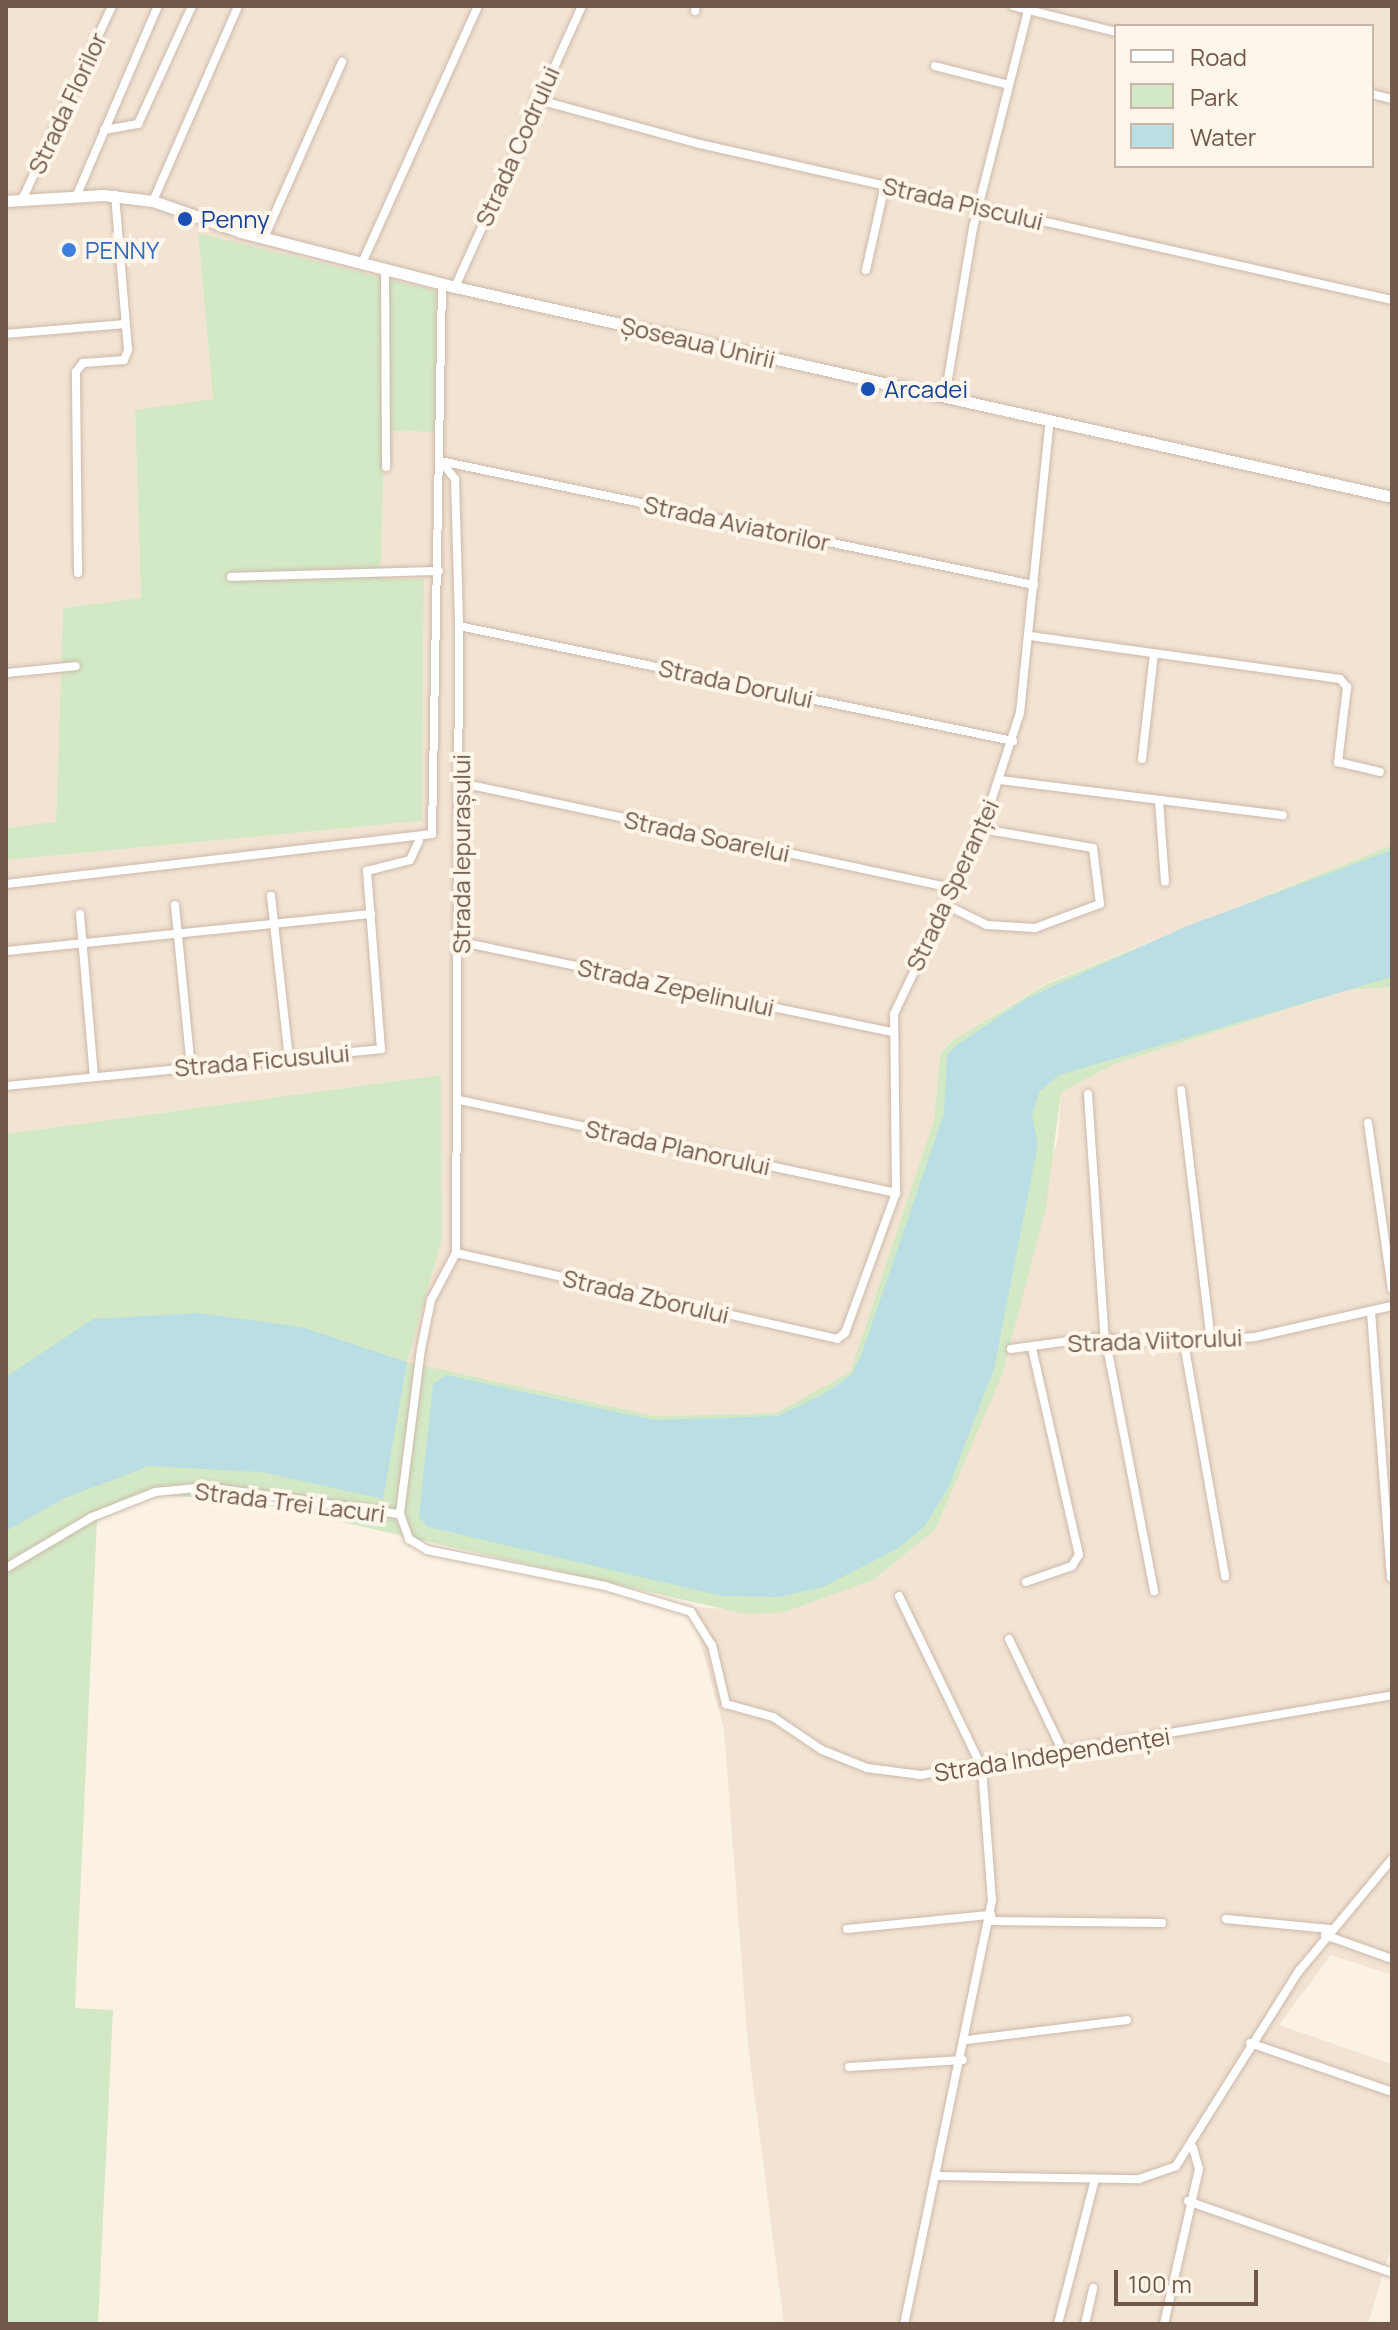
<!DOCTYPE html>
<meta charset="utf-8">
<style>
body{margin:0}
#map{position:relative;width:1398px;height:2330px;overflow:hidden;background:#fbf2e4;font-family:Manrope,sans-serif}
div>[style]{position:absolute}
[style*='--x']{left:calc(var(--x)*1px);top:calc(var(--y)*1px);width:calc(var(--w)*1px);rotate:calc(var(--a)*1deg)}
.residential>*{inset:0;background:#f2e3d3}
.green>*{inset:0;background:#d3e8c4}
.water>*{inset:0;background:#badee3}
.roads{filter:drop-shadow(0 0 2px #ccb9ab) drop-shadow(0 0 2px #ccb9ab)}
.minor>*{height:8px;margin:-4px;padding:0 4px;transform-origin:4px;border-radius:4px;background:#fff}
.secondary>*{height:11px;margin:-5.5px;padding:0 5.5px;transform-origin:5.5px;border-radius:5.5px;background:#fff}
.dots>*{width:22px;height:22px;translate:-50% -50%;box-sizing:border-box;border:4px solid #fef6ea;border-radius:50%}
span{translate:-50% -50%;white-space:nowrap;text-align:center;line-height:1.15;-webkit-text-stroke:8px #fef6ea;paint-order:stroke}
.street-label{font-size:24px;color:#72584b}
.transit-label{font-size:24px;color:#164399}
.left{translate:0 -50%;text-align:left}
.shop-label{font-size:24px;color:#366cbe}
.frame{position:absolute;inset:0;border:8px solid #72584b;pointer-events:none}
.legend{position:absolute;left:1114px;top:24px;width:260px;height:144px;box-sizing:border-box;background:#fef6ea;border:2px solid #c6b7aa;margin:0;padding:10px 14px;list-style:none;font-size:24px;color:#72584b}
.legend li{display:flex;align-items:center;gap:16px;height:40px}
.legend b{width:40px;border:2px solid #c6b7aa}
.scale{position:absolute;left:1114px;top:2270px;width:144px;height:36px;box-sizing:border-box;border:4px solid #72584b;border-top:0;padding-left:10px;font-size:24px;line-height:28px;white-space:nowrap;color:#72584b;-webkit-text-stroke:6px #fef6ea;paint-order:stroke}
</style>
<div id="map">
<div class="residential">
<div style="clip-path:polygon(evenodd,6px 6px,1392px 6px,1392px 845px,1047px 983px,953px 1040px,940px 1054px,934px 1120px,850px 1372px,776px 1413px,655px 1416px,407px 1362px,442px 1239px,441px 1075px,6px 1134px,6px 860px,422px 821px,424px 580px,380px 579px,385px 431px,434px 432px,198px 233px,213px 400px,135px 410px,141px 598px,63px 608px,56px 823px,6px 828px,6px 6px,1116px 26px,1372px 26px,1372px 166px,1116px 166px,1116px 26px)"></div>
<div style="clip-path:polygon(1392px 987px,1392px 1975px,1331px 1955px,1279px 2025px,1392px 2064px,1392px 2244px,1368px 2324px,784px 2324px,748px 2045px,724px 1729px,691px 1607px,785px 1612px,873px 1580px,935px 1530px,1058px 1139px,1061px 1092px,1117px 1063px,1348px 990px)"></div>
</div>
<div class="green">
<div style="clip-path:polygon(198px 233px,436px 291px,435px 432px,385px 431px,380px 579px,424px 579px,422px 821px,6px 860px,6px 828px,56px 822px,63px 608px,141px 598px,135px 410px,213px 399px)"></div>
<div style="clip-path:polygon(1392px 845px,1392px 987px,1348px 990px,1117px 1063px,1061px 1092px,1046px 1207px,1002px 1375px,935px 1530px,873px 1580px,785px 1612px,746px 1614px,250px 1501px,156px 1495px,97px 1520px,75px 2008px,113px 2010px,98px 2324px,6px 2324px,6px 1134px,441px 1075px,442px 1239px,407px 1362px,655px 1416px,776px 1413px,850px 1372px,934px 1120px,940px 1054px,953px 1040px,1047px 984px)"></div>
</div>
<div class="water">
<div style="clip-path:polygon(1392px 850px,1392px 977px,1059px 1075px,1040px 1091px,1032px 1115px,1038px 1144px,994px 1369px,949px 1486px,925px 1526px,897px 1549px,823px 1587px,780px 1597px,722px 1596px,428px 1527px,419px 1517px,433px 1384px,446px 1375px,654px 1420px,778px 1416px,824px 1394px,851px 1375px,861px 1356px,944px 1113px,947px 1055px,957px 1045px,1027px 998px,1187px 926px)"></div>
<div style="clip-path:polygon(197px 1313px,302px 1327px,407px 1362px,383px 1499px,262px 1472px,149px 1466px,65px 1498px,6px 1531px,6px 1377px,93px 1319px)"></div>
</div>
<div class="roads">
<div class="minor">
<div style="--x:1013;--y:6;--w:106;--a:14.2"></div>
<div style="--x:695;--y:11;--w:5;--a:-79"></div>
<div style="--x:935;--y:66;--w:76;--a:14.4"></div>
<div style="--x:1372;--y:94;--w:21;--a:14"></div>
<div style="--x:535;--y:99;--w:171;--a:15.3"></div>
<div style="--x:700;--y:144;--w:709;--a:12.7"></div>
<div style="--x:104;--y:130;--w:35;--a:-10"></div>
<div style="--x:138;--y:124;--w:130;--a:-65.4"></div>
<div style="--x:76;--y:197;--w:208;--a:-66.8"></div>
<div style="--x:22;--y:200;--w:214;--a:-65.1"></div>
<div style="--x:153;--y:201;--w:213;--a:-66.4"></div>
<div style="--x:264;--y:238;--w:193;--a:-66.1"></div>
<div style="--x:362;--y:263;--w:282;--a:-65.7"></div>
<div style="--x:385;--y:269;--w:198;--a:89.7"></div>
<div style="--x:866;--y:270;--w:87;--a:-77.4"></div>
<div style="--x:455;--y:287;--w:308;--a:-65.7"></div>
<div style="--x:6;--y:334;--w:119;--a:-4.8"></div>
<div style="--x:945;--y:397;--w:171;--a:-80.6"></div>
<div style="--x:973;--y:228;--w:225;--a:-75.8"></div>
<div style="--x:441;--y:461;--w:23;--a:52"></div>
<div style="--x:455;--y:479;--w:147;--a:88.4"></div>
<div style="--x:459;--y:626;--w:627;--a:90.27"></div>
<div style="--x:445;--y:462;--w:602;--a:11.8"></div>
<div style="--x:78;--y:573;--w:201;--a:-90.6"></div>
<div style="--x:76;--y:372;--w:11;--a:-52"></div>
<div style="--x:83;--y:363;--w:41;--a:-4.2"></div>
<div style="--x:124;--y:360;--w:11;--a:-68"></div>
<div style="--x:128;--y:350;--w:156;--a:-94.8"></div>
<div style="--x:231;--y:577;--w:208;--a:-1.7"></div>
<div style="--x:459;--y:626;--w:566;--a:11.73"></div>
<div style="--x:1030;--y:636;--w:313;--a:7.9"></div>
<div style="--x:1340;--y:679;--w:11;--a:49"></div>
<div style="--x:1347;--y:687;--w:76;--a:96.8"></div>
<div style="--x:1338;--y:762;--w:43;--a:13.4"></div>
<div style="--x:6;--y:673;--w:70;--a:-5.7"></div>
<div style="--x:1142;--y:759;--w:106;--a:-83.5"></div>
<div style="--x:1000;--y:780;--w:285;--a:7.1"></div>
<div style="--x:461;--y:783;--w:502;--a:12.07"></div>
<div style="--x:1159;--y:800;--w:82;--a:85.8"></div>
<div style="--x:6;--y:884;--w:429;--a:-6.7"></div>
<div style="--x:432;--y:834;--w:550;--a:-88.96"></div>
<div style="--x:271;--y:896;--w:163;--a:83.7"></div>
<div style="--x:944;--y:904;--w:48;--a:26"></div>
<div style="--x:987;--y:925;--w:48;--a:3.6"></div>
<div style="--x:1035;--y:928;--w:69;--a:-20.3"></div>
<div style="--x:1100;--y:904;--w:56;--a:-97.1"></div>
<div style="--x:1093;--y:848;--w:113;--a:-170.3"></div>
<div style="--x:175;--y:905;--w:163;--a:84.4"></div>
<div style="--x:80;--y:914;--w:163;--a:85.1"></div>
<div style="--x:461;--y:942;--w:439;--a:11.8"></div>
<div style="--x:6;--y:951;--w:367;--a:-5.8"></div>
<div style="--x:6;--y:1086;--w:377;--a:-5.6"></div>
<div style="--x:381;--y:1049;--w:179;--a:-94.5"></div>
<div style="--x:367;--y:871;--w:44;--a:-14.3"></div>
<div style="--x:410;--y:860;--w:21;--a:-65"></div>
<div style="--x:1181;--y:1090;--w:253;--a:83.2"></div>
<div style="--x:1088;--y:1094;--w:238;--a:86.1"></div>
<div style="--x:1104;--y:1331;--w:265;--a:79.1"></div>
<div style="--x:459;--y:1100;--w:447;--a:12"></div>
<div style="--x:1368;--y:1123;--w:168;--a:81.8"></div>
<div style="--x:456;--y:1253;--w:53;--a:118"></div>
<div style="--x:431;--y:1300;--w:50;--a:101.5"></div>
<div style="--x:421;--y:1349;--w:166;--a:97.3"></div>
<div style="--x:400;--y:1514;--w:27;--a:70"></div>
<div style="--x:409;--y:1539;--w:21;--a:31"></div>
<div style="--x:427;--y:1550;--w:182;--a:11.4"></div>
<div style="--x:605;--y:1586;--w:90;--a:16.8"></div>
<div style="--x:691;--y:1612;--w:39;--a:58"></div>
<div style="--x:712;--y:1645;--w:61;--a:76.7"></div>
<div style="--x:726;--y:1704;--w:49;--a:15.5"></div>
<div style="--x:773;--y:1717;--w:59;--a:34"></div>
<div style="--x:822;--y:1750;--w:48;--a:21.8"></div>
<div style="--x:867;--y:1768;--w:54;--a:7.4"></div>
<div style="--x:921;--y:1775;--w:478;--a:-9.6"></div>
<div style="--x:456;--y:1253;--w:391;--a:12.7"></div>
<div style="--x:837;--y:1339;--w:10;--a:-37"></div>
<div style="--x:845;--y:1333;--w:149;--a:-70"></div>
<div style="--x:896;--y:1193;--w:179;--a:-90.6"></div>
<div style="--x:894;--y:1014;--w:205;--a:-64.6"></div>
<div style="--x:982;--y:829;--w:122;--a:-71.9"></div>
<div style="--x:1020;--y:713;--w:295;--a:-84.2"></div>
<div style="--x:1371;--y:1312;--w:266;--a:85.7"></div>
<div style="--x:1184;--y:1343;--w:237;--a:80"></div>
<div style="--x:1011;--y:1349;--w:81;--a:-7.8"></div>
<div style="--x:1091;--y:1338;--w:93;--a:3.1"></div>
<div style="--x:1184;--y:1343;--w:71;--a:-4.8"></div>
<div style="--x:1255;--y:1337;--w:140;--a:-12.8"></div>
<div style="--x:6;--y:1568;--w:100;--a:-30.7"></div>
<div style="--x:92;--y:1517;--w:68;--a:-21.6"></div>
<div style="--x:155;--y:1492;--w:52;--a:-5.5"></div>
<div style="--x:207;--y:1487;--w:195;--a:8"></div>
<div style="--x:1026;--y:1582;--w:49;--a:-19.2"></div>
<div style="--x:1072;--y:1566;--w:13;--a:-58"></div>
<div style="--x:1079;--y:1555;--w:212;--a:-102.8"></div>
<div style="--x:899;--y:1596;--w:191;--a:64.2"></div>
<div style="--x:982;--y:1768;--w:132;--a:85.7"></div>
<div style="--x:992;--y:1900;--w:433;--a:101.7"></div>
<div style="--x:1009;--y:1639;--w:127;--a:64.4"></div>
<div style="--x:1226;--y:1919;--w:104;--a:5.5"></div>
<div style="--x:990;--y:1921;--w:172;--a:0.7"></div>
<div style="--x:847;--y:1929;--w:145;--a:-5.6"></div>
<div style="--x:1325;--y:1935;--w:71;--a:19.7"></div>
<div style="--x:967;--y:2040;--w:161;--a:-7.1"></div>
<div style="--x:1250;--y:2043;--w:150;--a:19"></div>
<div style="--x:849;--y:2067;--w:114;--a:-3.5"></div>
<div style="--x:938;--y:2176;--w:201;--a:0.9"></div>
<div style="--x:1139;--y:2179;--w:39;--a:-19"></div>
<div style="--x:1176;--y:2166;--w:231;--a:-57.8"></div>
<div style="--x:1299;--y:1971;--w:146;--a:-50.3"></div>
<div style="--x:1188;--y:2201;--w:216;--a:19.4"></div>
<div style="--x:1058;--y:2324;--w:150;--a:-75.7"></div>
<div style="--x:1085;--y:2324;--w:37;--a:-77"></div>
<div style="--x:1164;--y:2324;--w:159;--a:-77.3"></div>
<div style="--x:1199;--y:2169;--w:22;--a:-106"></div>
</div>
<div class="secondary">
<div style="--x:6;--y:201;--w:97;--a:-3.5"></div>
<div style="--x:103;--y:195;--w:50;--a:6.8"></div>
<div style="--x:153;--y:201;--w:93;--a:19.4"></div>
<div style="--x:241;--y:232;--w:221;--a:14.4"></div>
<div style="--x:455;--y:287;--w:960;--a:12.63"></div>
</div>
</div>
<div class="dots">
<div style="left:185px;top:219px;background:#1a4fb4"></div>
<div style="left:69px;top:250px;background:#3f7fe0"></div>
<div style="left:868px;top:389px;background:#1a4fb4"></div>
</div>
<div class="street-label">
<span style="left:67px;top:103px;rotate:-65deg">Strada Florilor</span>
<span style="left:517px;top:146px;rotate:-66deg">Strada Codrului</span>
<span style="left:963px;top:203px;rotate:13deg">Strada Piscului</span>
<span style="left:698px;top:342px;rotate:13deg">Șoseaua Unirii</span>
<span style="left:737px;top:523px;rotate:12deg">Strada Aviatorilor</span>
<span style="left:736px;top:683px;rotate:12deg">Strada Dorului</span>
<span style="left:707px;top:836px;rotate:12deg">Strada Soarelui</span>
<span style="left:461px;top:854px;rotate:-90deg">Strada Iepurașului</span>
<span style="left:952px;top:885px;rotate:-65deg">Strada Speranței</span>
<span style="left:676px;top:987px;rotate:12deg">Strada Zepelinului</span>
<span style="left:262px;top:1060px;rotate:-5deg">Strada Ficusului</span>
<span style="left:678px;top:1147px;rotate:12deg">Strada Planorului</span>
<span style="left:646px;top:1296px;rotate:13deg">Strada Zborului</span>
<span style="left:1155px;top:1340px;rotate:-2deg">Strada Viitorului</span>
<span style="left:290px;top:1502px;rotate:7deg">Strada Trei Lacuri</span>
<span style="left:1052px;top:1754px;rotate:-9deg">Strada Independenței</span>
</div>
<div class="transit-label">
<span class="left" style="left:201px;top:219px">Penny</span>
<span class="left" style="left:884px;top:389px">Arcadei</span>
</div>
<div class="shop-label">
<span class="left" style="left:85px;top:250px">PENNY</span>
</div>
<div class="frame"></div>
<ul class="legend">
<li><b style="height:10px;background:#fff"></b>Road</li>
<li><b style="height:22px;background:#d3e8c4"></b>Park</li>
<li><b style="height:22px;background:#badee3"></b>Water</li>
</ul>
<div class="scale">100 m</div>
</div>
